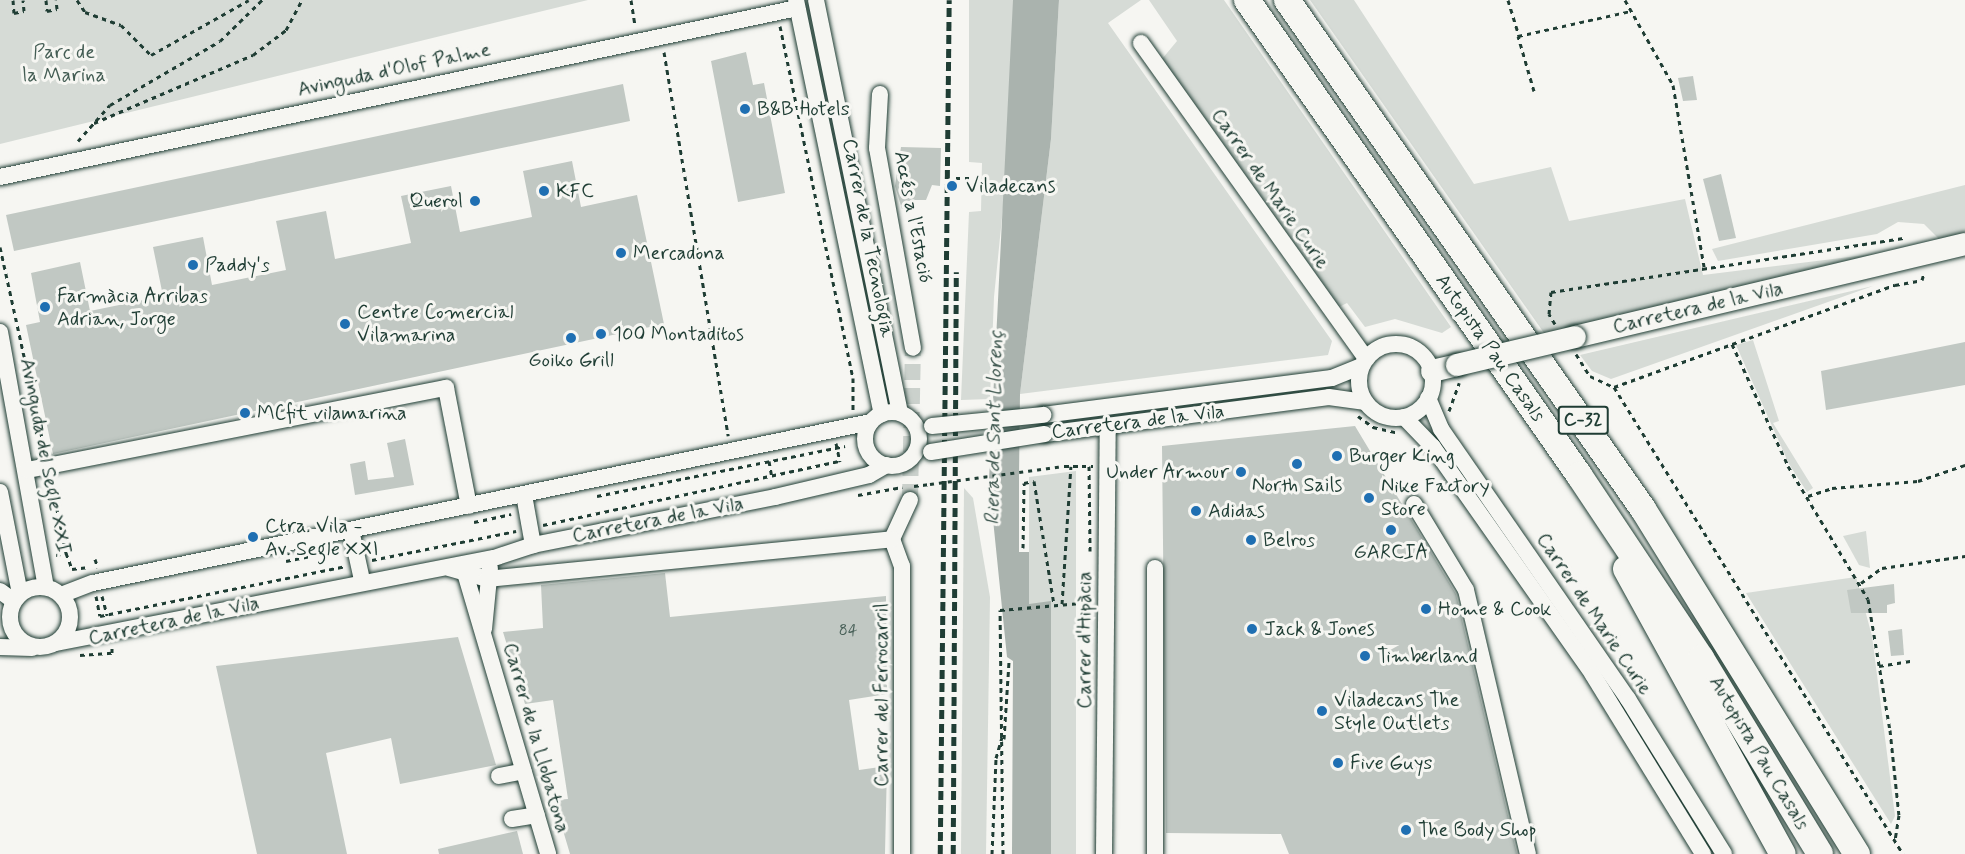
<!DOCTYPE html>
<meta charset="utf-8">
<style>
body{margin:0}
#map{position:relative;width:1965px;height:854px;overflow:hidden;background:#f6f6f2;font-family:Mynerve,sans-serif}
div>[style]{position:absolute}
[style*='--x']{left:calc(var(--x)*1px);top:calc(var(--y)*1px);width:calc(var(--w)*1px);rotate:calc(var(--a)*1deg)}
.green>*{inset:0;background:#d6dbd6}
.water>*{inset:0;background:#aab3ae}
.building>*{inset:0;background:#c1c8c3}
.minor-tunnel>*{height:16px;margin-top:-8px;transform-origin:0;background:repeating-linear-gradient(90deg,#cbd1cc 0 16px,transparent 0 24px)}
.path>*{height:3px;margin-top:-1.5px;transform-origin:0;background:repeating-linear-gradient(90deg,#1f3d34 0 4.5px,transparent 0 9px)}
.roads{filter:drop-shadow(0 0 2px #1f3d34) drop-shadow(0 0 2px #1f3d34)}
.minor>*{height:16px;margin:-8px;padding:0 8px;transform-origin:8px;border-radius:8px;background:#f6f6f2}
.minor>.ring{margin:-8px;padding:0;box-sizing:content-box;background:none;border:16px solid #f6f6f2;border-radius:50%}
.major>*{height:22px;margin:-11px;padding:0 11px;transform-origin:11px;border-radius:11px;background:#f6f6f2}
.highway>*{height:26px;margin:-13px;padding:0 13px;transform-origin:13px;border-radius:13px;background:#f6f6f2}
.rail>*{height:4.5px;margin-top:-2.25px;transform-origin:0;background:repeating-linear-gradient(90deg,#1f3d34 0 9px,transparent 0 13.5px)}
.path-bridge>*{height:3px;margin-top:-1.5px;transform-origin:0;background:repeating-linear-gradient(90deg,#1f3d34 0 4.5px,transparent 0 9px)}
.bridges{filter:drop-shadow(0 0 2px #1f3d34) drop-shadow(0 0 2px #1f3d34)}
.minor-bridge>*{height:16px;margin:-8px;padding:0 8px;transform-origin:8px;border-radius:8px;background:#f6f6f2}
.major-bridge>*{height:22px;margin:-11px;padding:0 11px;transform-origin:11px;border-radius:11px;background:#f6f6f2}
.dots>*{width:16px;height:16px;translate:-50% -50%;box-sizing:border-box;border:3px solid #f6f6f2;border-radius:50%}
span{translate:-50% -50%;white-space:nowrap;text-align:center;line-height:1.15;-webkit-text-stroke:6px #f6f6f2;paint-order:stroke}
.number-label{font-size:16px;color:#486058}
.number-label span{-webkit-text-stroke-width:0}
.shield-label span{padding:2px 4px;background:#f6f6f2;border:2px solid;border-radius:4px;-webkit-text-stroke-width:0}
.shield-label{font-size:18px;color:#1f3d34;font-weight:700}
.park-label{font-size:20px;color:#445d54}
.street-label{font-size:20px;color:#1f3d34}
.poi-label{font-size:20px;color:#1f3d34}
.left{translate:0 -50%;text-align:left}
.right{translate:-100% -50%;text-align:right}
.water-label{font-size:21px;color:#425a52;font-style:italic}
</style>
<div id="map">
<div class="green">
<div style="clip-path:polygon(0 0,588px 0,0 144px)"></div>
<div style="clip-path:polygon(969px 0,1024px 0,994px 297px,990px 399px,961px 400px,969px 212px,981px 211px,982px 163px,969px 162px)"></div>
<div style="clip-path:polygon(1059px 0,1141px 0,1108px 23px,1332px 341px,1328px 355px,1020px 394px,1051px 139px)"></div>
<div style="clip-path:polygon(1149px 0,1224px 0,1451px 327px,1442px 333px,1395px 319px,1365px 327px,1347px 303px,1339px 307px,1162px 59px,1177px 41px)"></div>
<div style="clip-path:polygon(1310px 0,1354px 0,1474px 184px,1551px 167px,1569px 221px,1685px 199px,1703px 275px,1890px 252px,1544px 333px)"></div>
<div style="clip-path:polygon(1965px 185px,1965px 236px,1942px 242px,1924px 224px,1898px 222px,1877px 234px,1718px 261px,1712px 249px)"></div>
<div style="clip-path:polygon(1873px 286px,1611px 379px,1592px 371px,1580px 355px)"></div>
<div style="clip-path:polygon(1753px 340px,1779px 421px,1773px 423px,1813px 488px,1807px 492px,1789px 464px,1736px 345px)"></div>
<div style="clip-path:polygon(1076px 471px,1076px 854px,1051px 854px,1051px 609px,1029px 612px,1029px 477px)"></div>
<div style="clip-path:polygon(964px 488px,973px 498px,990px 597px,986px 854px,961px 854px)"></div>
<div style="clip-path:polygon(1866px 531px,1870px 568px,1859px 565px,1843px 536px)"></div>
<div style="clip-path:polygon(1856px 577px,1872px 636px,1895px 816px,1891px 824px,1746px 593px)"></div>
</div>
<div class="water">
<div style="clip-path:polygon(1013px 0,1059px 0,1051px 139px,1020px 394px,1019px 477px,1019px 552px,1029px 552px,1029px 604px,1051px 601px,1051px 854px,1012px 854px,1013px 661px,1007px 657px,989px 480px)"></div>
</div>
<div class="building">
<div style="clip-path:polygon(746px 52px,753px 85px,764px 83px,785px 193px,738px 202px,711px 61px)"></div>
<div style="clip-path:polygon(1693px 76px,1697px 100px,1683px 101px,1678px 78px)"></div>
<div style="clip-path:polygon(623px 84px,630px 121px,14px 251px,6px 215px)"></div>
<div style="clip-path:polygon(901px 147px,941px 148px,940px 186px,932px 185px,926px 200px,911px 200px,902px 209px,895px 186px)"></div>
<div style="clip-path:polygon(572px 161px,581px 207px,637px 195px,664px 324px,53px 454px,26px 325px,40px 322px,31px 273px,80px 262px,90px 311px,163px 296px,153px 247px,203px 237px,212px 285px,286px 270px,276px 221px,326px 211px,335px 259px,411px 243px,401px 196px,451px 186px,460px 232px,532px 217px,523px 171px)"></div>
<div style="clip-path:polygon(1721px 174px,1736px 238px,1719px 241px,1703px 179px)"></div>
<div style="clip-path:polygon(1965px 342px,1965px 385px,1826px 410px,1821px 371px)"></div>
<div style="clip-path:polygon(1355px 426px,1456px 594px,1517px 854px,1289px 854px,1281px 834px,1166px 833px,1162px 446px)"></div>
<div style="clip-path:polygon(405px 439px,414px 485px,355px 495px,350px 464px,365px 461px,368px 480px,394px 477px,387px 443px)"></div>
<div style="clip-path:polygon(665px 573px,670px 617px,886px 596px,887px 694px,849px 700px,859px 770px,887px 766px,885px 854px,570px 854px,554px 800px,568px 799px,553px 700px,525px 704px,503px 632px,543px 628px,541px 585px)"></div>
<div style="clip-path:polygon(1894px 584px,1895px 603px,1887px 605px,1887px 613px,1851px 613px,1847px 590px)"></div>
<div style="clip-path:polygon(1902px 629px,1904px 655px,1891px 656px,1888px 631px)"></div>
<div style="clip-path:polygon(458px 637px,496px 765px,400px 784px,391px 738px,326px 753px,347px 854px,257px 854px,216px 666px)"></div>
<div style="clip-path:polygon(517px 831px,523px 854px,439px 854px,438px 849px)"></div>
</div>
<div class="minor-tunnel">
<div style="--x:910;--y:500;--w:152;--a:-88.9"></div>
</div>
<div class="path">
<div style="--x:13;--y:0;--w:13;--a:86"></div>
<div style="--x:14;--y:13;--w:10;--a:-11"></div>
<div style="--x:24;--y:11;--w:11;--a:-95"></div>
<div style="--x:46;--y:0;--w:11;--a:85"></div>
<div style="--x:47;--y:11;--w:10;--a:-11"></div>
<div style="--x:57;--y:9;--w:9;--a:-96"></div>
<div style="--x:77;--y:0;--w:14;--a:56"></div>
<div style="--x:85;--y:12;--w:38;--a:20"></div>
<div style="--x:121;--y:25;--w:42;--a:45"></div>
<div style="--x:151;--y:55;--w:112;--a:-29.3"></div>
<div style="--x:631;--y:0;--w:25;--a:81"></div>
<div style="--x:1508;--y:0;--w:39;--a:73"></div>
<div style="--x:1625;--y:0;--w:98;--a:60.5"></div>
<div style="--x:1673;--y:85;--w:185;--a:80.3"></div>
<div style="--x:780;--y:26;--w:359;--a:78.3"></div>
<div style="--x:853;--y:378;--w:32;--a:90"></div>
<div style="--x:664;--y:52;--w:389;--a:80.5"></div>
<div style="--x:1534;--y:91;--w:57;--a:-106.2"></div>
<div style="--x:1518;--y:36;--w:116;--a:-12.5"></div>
<div style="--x:94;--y:123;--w:173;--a:-23.2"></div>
<div style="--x:253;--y:55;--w:41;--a:-37.1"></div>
<div style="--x:286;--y:30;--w:34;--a:-62"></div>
<div style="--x:78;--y:141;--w:48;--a:-48.4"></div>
<div style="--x:110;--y:105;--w:127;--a:-30.2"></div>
<div style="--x:220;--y:41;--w:59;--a:-44.3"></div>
<div style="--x:956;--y:178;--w:16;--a:0"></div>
<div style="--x:0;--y:247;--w:210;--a:77.6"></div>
<div style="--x:1555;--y:324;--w:12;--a:-121"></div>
<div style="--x:1549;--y:314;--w:22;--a:-85"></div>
<div style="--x:1551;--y:292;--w:358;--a:-8.7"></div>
<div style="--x:1732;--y:344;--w:134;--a:65.3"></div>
<div style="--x:1788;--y:466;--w:155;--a:59"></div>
<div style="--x:1868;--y:599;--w:133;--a:80.5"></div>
<div style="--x:1890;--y:730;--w:85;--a:84"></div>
<div style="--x:1899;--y:815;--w:26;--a:99"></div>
<div style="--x:1576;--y:354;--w:26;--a:58"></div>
<div style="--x:1590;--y:376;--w:26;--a:25"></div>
<div style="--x:1614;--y:387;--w:549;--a:58.25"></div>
<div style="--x:1614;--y:387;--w:299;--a:-20"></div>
<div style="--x:1895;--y:285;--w:27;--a:-10"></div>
<div style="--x:1922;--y:280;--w:7;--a:-74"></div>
<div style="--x:1449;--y:411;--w:30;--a:-70"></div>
<div style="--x:1358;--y:416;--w:19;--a:36"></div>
<div style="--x:1373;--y:427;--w:26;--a:13"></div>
<div style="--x:836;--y:443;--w:19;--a:78"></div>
<div style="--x:769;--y:461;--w:17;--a:80"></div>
<div style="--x:1064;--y:466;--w:29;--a:0"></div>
<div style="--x:1089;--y:466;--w:85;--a:89.3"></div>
<div style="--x:51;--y:481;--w:74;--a:78.2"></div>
<div style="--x:914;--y:486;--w:16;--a:-7"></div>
<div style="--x:858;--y:495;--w:45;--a:-10.3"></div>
<div style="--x:597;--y:496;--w:253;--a:-11.4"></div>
<div style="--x:1808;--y:496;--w:25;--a:-18"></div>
<div style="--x:1832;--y:488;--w:86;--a:-4.7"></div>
<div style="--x:1918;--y:481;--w:50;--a:-18.8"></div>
<div style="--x:474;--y:522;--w:38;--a:-12"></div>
<div style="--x:543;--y:525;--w:304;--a:-12.2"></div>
<div style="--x:1023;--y:548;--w:65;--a:-89.1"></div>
<div style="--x:1024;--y:483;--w:10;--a:-11"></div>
<div style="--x:1034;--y:481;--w:126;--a:80.8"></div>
<div style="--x:56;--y:555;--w:10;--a:-11"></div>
<div style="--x:66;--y:553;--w:17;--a:69"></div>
<div style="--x:72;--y:569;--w:17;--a:-7"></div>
<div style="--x:95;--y:559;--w:9;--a:72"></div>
<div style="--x:372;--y:560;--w:147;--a:-11.4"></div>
<div style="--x:286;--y:561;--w:55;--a:-11.5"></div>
<div style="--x:1861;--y:583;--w:26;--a:-36"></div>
<div style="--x:1882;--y:568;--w:84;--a:-8.2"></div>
<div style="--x:96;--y:596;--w:20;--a:79"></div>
<div style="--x:102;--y:596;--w:20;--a:75"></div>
<div style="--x:1062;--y:604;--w:138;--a:-86.3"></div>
<div style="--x:100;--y:616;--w:250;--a:-11.5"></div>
<div style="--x:80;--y:655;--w:32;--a:-4"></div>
<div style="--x:112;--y:653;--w:6;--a:-90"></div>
<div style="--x:1879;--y:666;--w:33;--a:-9"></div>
<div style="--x:1004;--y:739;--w:77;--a:-86.3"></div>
<div style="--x:992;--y:854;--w:96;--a:-87.6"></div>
<div style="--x:996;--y:758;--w:22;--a:-74"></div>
<div style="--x:1003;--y:854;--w:244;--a:-90.7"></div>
<div style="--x:1000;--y:610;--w:81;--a:-4.9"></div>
</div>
<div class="roads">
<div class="minor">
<div style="--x:796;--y:0;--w:423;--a:78.3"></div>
<div style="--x:816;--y:0;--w:421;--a:78.5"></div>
<div style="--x:1141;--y:43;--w:388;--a:54.5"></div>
<div style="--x:880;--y:94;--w:54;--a:93.2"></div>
<div style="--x:877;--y:148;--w:203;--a:79.8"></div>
<div style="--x:0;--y:177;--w:815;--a:-11.97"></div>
<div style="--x:0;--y:332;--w:259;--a:79.8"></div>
<div class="ring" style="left:1359px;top:344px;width:58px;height:58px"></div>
<div style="--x:1428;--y:398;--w:34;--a:67"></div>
<div style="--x:1441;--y:429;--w:328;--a:55.3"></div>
<div style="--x:1628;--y:699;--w:182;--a:58.2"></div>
<div class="ring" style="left:865px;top:412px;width:38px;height:38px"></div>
<div style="--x:1043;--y:415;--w:291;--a:-7.3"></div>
<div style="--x:1332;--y:378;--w:32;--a:-22"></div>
<div style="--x:1404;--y:417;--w:42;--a:46"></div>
<div style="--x:1433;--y:447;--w:279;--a:54.9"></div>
<div style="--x:1593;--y:675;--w:210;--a:58.4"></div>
<div style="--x:1045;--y:434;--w:286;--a:-7.4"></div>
<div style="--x:1329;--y:397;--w:37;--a:8"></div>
<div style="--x:27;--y:470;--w:427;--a:-11.1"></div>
<div style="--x:446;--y:388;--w:120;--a:79"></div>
<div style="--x:0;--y:492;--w:104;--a:78.9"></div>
<div style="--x:524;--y:495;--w:51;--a:79.8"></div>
<div style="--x:1414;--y:504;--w:100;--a:58.8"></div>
<div style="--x:1466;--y:590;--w:271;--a:76.8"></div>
<div style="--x:351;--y:530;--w:51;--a:77.6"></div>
<div style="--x:892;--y:539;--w:29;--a:70"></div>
<div style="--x:902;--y:566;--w:288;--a:90"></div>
<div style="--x:892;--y:539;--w:43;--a:-65.2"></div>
<div style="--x:449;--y:568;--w:40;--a:16"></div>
<div style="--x:487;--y:579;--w:407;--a:-5.6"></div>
<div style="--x:465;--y:573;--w:293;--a:73.5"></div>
<div class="ring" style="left:10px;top:587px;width:44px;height:44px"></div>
<div style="--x:0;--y:591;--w:17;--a:36"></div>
<div style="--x:61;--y:595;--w:34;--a:-21"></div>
<div style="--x:93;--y:583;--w:794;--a:-11.69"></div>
<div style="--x:484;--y:629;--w:61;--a:-84.4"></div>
<div style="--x:56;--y:643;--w:446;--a:-11"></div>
<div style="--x:494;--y:558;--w:41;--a:-18.4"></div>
<div style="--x:533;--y:545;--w:247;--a:-11.2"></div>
<div style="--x:775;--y:497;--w:97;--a:-13.2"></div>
<div style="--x:869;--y:475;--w:20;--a:-30"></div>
<div style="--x:0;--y:647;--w:32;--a:2"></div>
<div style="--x:499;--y:776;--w:25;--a:-11"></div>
<div style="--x:512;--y:819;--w:25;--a:-9"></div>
<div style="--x:1104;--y:854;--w:428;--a:-89.5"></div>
<div style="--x:1155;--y:854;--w:286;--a:-90"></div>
</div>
<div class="major">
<div style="--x:1575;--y:337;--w:401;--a:-13.4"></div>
<div style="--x:1432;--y:371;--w:26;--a:-13"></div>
</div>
<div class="highway">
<div style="--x:1247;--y:0;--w:580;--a:55.05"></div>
<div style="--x:1579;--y:475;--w:220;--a:56.3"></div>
<div style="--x:1701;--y:658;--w:229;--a:58.7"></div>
<div style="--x:1287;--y:0;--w:621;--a:55.03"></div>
<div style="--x:1643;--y:509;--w:406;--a:58.2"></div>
<div style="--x:1626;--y:569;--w:325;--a:61.2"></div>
</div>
</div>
<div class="rail">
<div style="--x:940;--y:854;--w:854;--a:-89.4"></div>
<div style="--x:953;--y:854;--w:582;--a:-89.7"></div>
</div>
<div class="path-bridge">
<div style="--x:930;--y:484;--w:135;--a:-7.7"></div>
</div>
<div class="bridges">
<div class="minor-bridge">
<div style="--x:932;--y:426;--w:112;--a:-5.7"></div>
<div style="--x:931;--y:452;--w:115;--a:-9"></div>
</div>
<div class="major-bridge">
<div style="--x:1457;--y:365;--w:121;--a:-13.3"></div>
</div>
</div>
<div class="dots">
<div style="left:745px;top:109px;background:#1f6fb2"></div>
<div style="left:952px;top:186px;background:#1f6fb2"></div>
<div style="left:544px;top:191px;background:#1f6fb2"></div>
<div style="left:475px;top:201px;background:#1f6fb2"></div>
<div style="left:621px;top:253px;background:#1f6fb2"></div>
<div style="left:193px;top:265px;background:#1f6fb2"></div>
<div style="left:45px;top:307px;background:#1f6fb2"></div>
<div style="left:345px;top:324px;background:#1f6fb2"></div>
<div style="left:601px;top:334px;background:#1f6fb2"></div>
<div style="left:571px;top:338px;background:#1f6fb2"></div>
<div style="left:245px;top:413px;background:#1f6fb2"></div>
<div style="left:1337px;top:456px;background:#1f6fb2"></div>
<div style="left:1297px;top:464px;background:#1f6fb2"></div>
<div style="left:1241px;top:472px;background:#1f6fb2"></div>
<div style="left:1369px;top:498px;background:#1f6fb2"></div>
<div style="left:1196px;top:511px;background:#1f6fb2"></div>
<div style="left:1391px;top:530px;background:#1f6fb2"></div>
<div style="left:253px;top:537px;background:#1f6fb2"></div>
<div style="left:1251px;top:540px;background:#1f6fb2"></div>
<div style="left:1426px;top:609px;background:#1f6fb2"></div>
<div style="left:1252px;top:629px;background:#1f6fb2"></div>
<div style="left:1365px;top:656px;background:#1f6fb2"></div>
<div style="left:1322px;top:711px;background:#1f6fb2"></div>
<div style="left:1338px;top:763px;background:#1f6fb2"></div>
<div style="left:1406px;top:830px;background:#1f6fb2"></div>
</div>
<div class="number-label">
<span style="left:848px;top:631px">84</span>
</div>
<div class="shield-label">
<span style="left:1583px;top:420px">C-32</span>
</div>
<div class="park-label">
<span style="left:64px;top:64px">Parc de<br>la Marina</span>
</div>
<div class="street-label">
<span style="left:394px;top:70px;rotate:-12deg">Avinguda d'Olof Palme</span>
<span style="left:1270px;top:189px;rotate:55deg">Carrer de Marie Curie</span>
<span style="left:913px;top:217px;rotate:79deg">Accés a l'Estació</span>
<span style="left:868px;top:238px;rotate:79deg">Carrer de la Tecnologia</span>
<span style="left:1698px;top:308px;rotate:-13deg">Carretera de la Vila</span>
<span style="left:1490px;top:348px;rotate:55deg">Autopista Pau Casals</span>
<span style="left:1138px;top:422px;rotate:-7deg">Carretera de la Vila</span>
<span style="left:45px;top:456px;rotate:79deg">Avinguda del Segle XXI</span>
<span style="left:658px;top:520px;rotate:-11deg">Carretera de la Vila</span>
<span style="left:1594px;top:614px;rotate:56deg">Carrer de Marie Curie</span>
<span style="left:174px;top:621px;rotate:-12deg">Carretera de la Vila</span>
<span style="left:1085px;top:640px;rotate:-90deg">Carrer d'Hipàcia</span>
<span style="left:882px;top:695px;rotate:-90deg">Carrer del Ferrocarril</span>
<span style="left:536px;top:738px;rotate:74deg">Carrer de la Llobatona</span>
<span style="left:1759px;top:753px;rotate:59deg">Autopista Pau Casals</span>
</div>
<div class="poi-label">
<span class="left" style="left:757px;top:109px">B&amp;B Hotels</span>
<span class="left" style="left:966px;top:186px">Viladecans</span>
<span class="left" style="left:556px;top:191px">KFC</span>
<span class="right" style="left:463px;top:201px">Querol</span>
<span class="left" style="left:633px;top:253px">Mercadona</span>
<span class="left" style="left:205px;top:265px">Paddy's</span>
<span class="left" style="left:57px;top:308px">Farmàcia Arribas<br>Adrian, Jorge</span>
<span class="left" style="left:357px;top:324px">Centre Comercial<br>Vilamarina</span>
<span class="left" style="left:613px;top:334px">100 Montaditos</span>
<span style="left:571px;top:360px">Goiko Grill</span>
<span class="left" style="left:257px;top:413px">MCfit vilamarina</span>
<span class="left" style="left:1349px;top:456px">Burger King</span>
<span class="right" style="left:1229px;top:472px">Under Armour</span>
<span style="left:1297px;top:485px">North Sails</span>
<span class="left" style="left:1381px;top:498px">Nike Factory<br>Store</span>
<span class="left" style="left:1208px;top:511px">Adidas</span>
<span class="left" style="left:265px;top:538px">Ctra. Vila -<br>Av. Segle XXI</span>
<span class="left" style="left:1263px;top:540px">Belros</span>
<span style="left:1391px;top:552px">GARCIA</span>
<span class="left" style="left:1438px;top:609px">Home &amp; Cook</span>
<span class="left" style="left:1264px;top:629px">Jack &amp; Jones</span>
<span class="left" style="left:1377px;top:656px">Timberland</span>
<span class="left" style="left:1334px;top:712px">Viladecans The<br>Style Outlets</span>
<span class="left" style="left:1350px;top:763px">Five Guys</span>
<span class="left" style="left:1418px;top:830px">The Body Shop</span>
</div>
<div class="water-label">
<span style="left:994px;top:428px;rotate:-89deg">Riera de Sant Llorenç</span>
</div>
</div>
